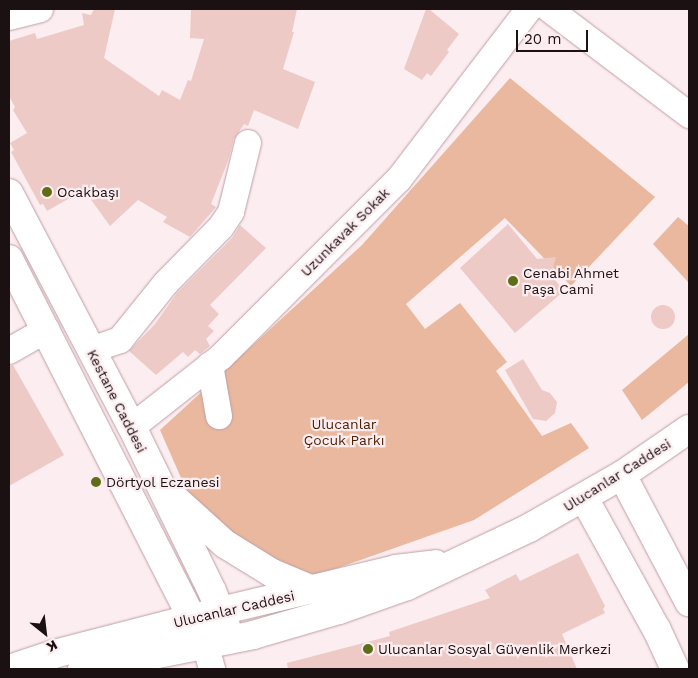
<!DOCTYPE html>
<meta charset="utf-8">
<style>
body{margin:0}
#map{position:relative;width:698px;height:678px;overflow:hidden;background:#fcedf0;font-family:"Work Sans",sans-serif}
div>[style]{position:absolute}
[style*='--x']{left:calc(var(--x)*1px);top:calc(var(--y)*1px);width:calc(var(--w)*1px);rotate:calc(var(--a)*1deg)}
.green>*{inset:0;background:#eab89e}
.building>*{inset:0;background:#eecac6}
.round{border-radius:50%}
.roads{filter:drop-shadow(0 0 1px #bf9ea5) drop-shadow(0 0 1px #bf9ea5)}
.minor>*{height:26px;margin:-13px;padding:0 13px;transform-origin:13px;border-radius:13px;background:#fff}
.tertiary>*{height:28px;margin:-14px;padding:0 14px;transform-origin:14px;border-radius:14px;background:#fff}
.secondary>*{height:28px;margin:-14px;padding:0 14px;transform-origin:14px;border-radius:14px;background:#fff}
.dots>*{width:14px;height:14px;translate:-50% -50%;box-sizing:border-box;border:2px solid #fcedf0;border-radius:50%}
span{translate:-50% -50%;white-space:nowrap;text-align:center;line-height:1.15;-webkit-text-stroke:4.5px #fcedf0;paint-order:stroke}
.poi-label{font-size:14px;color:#1b1012}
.left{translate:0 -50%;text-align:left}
.street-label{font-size:14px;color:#1b1012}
.park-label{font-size:14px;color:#4f1f00}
.frame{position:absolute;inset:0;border:10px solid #1b1012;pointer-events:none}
.north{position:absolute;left:20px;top:608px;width:50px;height:50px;-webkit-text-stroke:4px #fcedf0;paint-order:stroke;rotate:151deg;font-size:14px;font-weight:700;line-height:20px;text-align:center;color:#1b1012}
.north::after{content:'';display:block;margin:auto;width:18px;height:22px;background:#1b1012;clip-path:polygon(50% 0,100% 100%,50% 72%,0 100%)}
.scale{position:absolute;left:516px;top:30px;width:72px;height:22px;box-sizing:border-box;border:2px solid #1b1012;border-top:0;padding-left:6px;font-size:15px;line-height:18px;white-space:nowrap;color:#1b1012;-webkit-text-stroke:4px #fcedf0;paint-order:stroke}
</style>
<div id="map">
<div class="green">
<div style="clip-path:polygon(510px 78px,655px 197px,571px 286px,505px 218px,406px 304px,425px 329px,460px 303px,507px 362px,496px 371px,542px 436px,571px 423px,589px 448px,474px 520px,315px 576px,301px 573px,240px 541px,189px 496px,160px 430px,362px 245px)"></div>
<div style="clip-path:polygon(678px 217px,689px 226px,689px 283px,653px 244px)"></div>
<div style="clip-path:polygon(689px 334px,689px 382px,642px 420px,622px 390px)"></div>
</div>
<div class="building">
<div style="clip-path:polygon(94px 9px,115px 9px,104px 58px,159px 96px,162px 90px,180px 100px,188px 80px,191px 81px,204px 39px,190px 38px,191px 9px,297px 9px,292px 32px,294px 32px,283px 69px,315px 82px,298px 129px,254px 110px,248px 126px,244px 124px,234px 139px,228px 161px,211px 204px,216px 207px,190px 237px,163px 222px,167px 217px,138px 200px,110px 226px,84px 190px,47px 211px,43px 204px,40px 205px,11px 152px,14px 150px,10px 143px,27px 133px,13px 110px,15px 107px,9px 96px,9px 41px,35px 33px,37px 39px,84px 25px,82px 13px,91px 15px)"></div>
<div style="clip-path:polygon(426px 9px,429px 9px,459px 34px,447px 50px,449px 52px,431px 76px,427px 73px,422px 80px,404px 69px)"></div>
<div style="clip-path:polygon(508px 224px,537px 259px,556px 257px,551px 275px,564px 291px,515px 333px,460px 268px)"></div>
<div style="clip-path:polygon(240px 225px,266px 248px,210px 305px,219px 314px,208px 326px,214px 331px,206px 339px,210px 346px,200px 354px,195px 350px,188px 357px,183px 352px,156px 375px,129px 351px,155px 324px,177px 293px,232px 238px)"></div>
<div class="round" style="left:651px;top:305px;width:24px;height:24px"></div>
<div style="clip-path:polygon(523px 359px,542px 390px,550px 393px,557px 402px,555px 413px,546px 421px,533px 419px,505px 370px)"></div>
<div style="clip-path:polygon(13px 365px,64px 455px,9px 486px,9px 366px)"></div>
<div style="clip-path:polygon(578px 553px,605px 606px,603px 609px,605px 613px,562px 634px,577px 669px,288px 669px,287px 663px,390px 636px,389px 632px,490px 598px,485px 590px,516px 574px,520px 581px)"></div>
</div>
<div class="roads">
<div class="minor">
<div style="--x:549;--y:9;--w:176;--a:37.1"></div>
<div style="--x:9;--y:17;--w:32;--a:-14"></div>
<div style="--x:91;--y:350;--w:31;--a:-19"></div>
<div style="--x:120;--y:340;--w:73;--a:-51.1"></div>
<div style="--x:166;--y:283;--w:78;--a:-45.5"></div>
<div style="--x:221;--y:227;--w:18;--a:-56"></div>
<div style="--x:231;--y:212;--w:71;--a:-76.2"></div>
<div style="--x:9;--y:351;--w:43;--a:-29.6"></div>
<div style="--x:210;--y:365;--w:52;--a:80"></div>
<div style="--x:132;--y:427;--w:113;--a:-38.2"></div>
<div style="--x:221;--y:357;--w:252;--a:-45"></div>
<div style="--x:399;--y:179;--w:214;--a:-52.6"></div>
<div style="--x:205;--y:644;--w:26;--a:74"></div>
</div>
<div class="tertiary">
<div style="--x:622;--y:475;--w:144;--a:62.2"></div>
<div style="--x:584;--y:498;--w:151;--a:61.1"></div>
<div style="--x:657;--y:630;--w:43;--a:65.2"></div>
</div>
<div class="secondary">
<div style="--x:9;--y:193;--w:264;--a:62.3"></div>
<div style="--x:132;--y:427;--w:182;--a:64"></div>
<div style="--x:212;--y:591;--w:52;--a:68.4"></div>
<div style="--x:9;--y:259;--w:421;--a:63"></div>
<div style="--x:172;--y:496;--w:72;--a:42.2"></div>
<div style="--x:225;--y:544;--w:55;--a:31.7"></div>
<div style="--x:272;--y:573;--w:44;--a:22.5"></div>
<div style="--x:9;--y:669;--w:47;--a:-18.4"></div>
<div style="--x:54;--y:654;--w:171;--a:-14.5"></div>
<div style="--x:220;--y:611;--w:181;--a:-13.4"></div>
<div style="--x:396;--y:569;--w:40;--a:-7.1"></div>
<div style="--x:82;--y:669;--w:174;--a:-11.2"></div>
<div style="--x:253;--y:635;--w:90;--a:-16.2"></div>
<div style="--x:339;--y:610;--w:72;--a:-19.4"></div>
<div style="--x:407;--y:586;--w:135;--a:-25.4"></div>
<div style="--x:529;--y:528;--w:107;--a:-29.7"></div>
<div style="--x:622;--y:475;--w:81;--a:-34.5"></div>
</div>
</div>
<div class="dots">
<div style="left:47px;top:192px;background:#5f6d17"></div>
<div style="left:513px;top:281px;background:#5f6d17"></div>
<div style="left:96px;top:482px;background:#5f6d17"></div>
<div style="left:368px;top:649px;background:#5f6d17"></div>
</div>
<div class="poi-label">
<span class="left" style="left:57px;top:192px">Ocakbaşı</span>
<span class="left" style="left:523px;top:281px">Cenabi Ahmet<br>Paşa Cami</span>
<span class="left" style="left:106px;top:482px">Dörtyol Eczanesi</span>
<span class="left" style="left:378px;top:649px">Ulucanlar Sosyal Güvenlik Merkezi</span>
</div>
<div class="street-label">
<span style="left:345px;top:232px;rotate:-45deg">Uzunkavak Sokak</span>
<span style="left:117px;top:401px;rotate:63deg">Kestane Caddesi</span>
<span style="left:617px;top:475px;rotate:-32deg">Ulucanlar Caddesi</span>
<span style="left:234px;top:609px;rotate:-13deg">Ulucanlar Caddesi</span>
</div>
<div class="park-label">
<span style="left:344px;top:432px">Ulucanlar<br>Çocuk Parkı</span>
</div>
<div class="frame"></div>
<div class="north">K</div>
<div class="scale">20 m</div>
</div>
